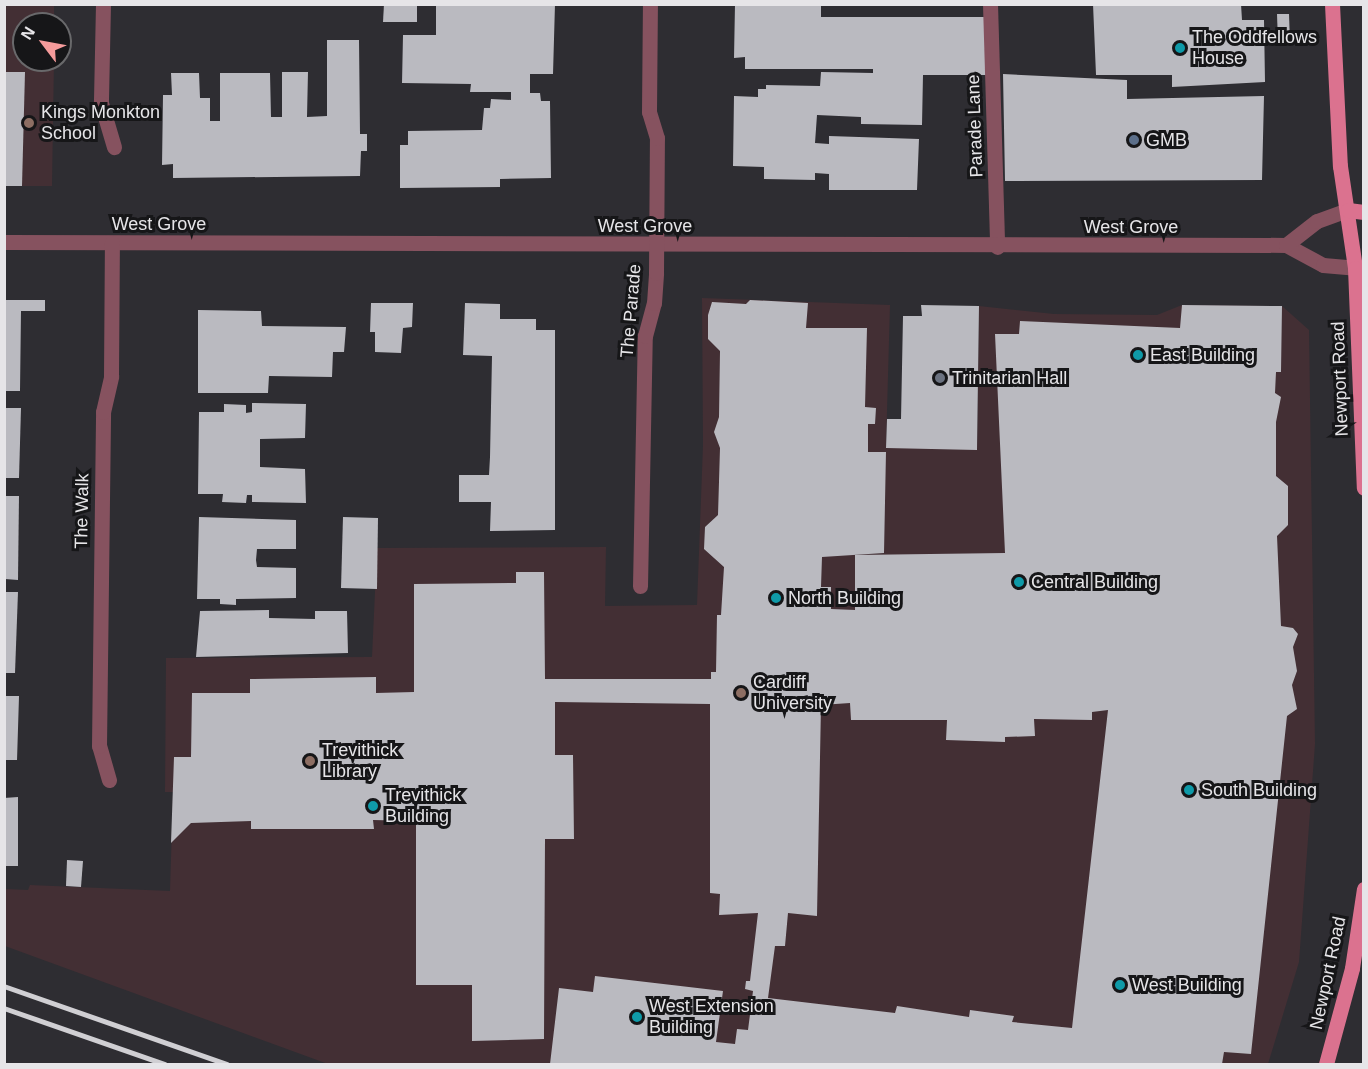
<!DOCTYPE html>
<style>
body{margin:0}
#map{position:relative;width:1368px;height:1069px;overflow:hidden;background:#2e2d32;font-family:Helvetica,sans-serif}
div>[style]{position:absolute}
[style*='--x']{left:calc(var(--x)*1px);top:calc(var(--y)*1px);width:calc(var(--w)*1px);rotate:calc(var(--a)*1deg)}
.education>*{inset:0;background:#432f34}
.building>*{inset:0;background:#babac0}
.lane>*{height:15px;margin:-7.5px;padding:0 7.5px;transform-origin:7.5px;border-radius:7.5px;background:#86525f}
.street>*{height:15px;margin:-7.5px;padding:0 7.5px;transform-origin:7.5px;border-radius:7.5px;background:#86525f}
.primary>*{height:15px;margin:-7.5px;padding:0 7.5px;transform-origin:7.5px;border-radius:7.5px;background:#db728f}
.rail>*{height:4.5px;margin:-2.25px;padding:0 2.25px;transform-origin:2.25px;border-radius:2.25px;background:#d0cfd3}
.dots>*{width:16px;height:16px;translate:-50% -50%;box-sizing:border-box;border:3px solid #161618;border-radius:50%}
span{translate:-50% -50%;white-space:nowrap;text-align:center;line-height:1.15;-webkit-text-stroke:6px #161618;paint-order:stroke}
.poi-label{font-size:18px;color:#e6e5e8}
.left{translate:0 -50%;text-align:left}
.street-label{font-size:18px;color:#e6e5e8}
.frame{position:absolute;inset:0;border:6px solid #e6e5e8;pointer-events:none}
.north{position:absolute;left:12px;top:12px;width:60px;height:60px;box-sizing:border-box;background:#161618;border:2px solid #69696b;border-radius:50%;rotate:302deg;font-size:16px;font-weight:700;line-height:24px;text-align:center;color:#e6e5e8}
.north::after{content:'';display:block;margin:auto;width:21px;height:27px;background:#f59b9b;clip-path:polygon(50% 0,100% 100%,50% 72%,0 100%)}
</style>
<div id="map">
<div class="education">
<div style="clip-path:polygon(5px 5px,54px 5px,54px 24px,24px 24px,24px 60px,54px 60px,52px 186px,5px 186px)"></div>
<div style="clip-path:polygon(702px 298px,890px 305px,886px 447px,977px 449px,979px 306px,1054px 314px,1157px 315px,1182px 305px,1282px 306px,1309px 330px,1315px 744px,1299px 962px,1268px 1064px,328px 1064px,5px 946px,5px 889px,28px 890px,30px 885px,170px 891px,173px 792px,165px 792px,166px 658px,372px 657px,377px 548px,606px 547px,605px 606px,697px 605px,703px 445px)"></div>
</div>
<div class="building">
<div style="clip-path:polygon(384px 4px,417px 4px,417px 22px,383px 22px)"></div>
<div style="clip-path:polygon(436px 4px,555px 4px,553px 74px,530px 74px,530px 93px,540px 93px,541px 101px,550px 101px,551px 178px,500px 179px,500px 187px,400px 188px,400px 145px,408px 145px,408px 131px,482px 130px,484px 108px,490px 108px,491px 99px,511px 100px,511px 92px,470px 92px,471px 84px,402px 83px,403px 35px,436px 35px)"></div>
<div style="clip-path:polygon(735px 4px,821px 4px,821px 17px,986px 17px,986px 75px,923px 75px,922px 125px,861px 124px,861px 117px,817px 115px,815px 143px,829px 144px,829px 136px,919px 139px,917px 190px,829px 190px,829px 174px,815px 173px,815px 180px,764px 179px,764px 167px,733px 166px,734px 96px,758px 97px,758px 89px,766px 89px,766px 85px,820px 86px,821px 72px,873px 73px,873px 69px,745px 69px,745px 57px,734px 58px)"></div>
<div style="clip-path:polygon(1093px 4px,1241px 4px,1242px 20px,1264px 20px,1265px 82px,1172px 87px,1172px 75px,1096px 75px)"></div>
<div style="clip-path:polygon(1277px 14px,1289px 14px,1290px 42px,1278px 43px)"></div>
<div style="clip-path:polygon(327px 40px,359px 40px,360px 134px,367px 134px,367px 151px,361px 151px,360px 176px,173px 178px,173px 164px,162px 165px,163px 95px,172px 95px,171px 73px,199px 73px,200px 98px,210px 98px,210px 121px,220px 121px,220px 73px,270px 73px,271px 117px,282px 117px,282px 72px,308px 72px,307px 117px,327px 116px)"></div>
<div style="clip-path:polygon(4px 72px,25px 72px,22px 186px,4px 186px)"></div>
<div style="clip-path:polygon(1003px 74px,1127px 80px,1127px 99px,1264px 96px,1262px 180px,1005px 181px)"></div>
<div style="clip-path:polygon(4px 300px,45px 300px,45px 311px,21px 311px,20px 391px,4px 391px)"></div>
<div style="clip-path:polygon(evenodd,750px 300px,808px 303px,806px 328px,867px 328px,865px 407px,876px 408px,875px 424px,868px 424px,868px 452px,886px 452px,884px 553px,822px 557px,821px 587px,831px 587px,831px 609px,855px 610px,855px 555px,1005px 553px,995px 334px,1019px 334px,1020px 321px,1180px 328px,1182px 305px,1282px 306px,1281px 372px,1276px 372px,1275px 393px,1281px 397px,1276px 422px,1276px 476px,1288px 486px,1288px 525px,1277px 536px,1281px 626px,1293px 628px,1298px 634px,1293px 647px,1297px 671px,1292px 685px,1297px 709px,1287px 716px,1251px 1054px,1224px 1052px,1222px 1064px,550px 1064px,559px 988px,593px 992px,595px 976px,723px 991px,716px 1042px,735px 1044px,737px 1029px,748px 1030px,753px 991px,745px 989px,746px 981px,750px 981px,758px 913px,719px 915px,720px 894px,710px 893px,710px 704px,555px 702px,555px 755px,573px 755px,574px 839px,545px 839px,544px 1039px,472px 1041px,472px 985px,416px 985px,416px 821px,373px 820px,374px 829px,251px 829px,251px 821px,191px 823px,171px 843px,174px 757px,191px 757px,192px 693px,250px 693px,250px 679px,376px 677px,376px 693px,414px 692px,414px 584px,516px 583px,516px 572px,544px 572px,545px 679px,711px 679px,711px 672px,716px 672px,717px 615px,721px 615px,724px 567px,704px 549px,705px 527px,718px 515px,720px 448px,714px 432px,719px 417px,720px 351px,708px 339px,708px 315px,712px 302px,746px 304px,750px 300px,850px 703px,851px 720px,947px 720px,946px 740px,1005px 742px,1005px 737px,1035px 736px,1034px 719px,1092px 720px,1092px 712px,1108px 710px,1072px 1028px,1012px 1022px,1014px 1016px,970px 1010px,969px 1017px,897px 1006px,895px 1013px,768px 998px,775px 946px,785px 946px,788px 913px,817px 916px,821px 705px,850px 703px)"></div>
<div style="clip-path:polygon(371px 303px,413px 303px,412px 327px,403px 328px,401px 353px,375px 352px,375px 332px,370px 332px)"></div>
<div style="clip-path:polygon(465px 303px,500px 304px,500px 319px,536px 319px,536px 330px,555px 330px,555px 530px,490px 531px,491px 502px,459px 502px,459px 475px,489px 475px,490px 457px,492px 356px,463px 355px)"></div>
<div style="clip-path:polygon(921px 305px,979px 306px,977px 450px,886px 448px,887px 419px,901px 419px,903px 316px,922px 316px)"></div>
<div style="clip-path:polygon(198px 310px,261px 311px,262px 326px,346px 327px,344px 352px,333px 352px,332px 377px,269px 376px,268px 393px,198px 393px)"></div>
<div style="clip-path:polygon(252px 403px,306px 404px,305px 438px,260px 439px,260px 467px,305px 469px,306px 503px,252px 502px,252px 495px,247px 495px,246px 503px,222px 502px,223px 494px,198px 494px,199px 412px,224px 412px,224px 404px,246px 405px,246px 413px,252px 412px)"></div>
<div style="clip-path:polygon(4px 408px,21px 408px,19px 478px,4px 478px)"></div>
<div style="clip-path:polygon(5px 496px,19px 496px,18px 580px,5px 579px)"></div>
<div style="clip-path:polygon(199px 517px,296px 520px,296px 549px,257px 549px,256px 560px,257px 567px,296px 568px,296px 598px,236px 599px,236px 605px,220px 604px,220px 599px,197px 599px)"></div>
<div style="clip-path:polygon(343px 517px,378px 518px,377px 589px,341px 588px)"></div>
<div style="clip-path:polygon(4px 592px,18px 592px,15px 673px,4px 673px)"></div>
<div style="clip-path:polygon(269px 610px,269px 618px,315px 619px,315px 611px,347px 611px,348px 653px,196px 657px,200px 611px)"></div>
<div style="clip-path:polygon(4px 696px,19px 696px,17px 760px,4px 760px)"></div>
<div style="clip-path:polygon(18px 797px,18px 866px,4px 866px,4px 798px)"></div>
<div style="clip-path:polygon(67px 860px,83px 861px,81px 887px,66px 886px)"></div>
</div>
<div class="lane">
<div style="--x:990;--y:4;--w:243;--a:88.3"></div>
</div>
<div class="street">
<div style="--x:103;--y:4;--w:99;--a:91.2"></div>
<div style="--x:101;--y:103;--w:46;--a:73.5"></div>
<div style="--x:4;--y:242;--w:1282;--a:0.13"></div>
<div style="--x:1286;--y:245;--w:42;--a:28.4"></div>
<div style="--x:1323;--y:265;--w:32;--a:5"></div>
<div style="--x:1286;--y:245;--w:39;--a:-38"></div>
<div style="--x:1317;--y:221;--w:33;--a:-20"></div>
<div style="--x:640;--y:586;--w:250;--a:-88.9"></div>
<div style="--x:645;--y:336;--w:34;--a:-75"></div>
<div style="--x:654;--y:303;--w:30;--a:-86"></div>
<div style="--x:656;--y:273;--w:135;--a:-89.6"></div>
<div style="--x:657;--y:138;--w:27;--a:-107"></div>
<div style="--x:649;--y:112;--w:108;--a:-89.5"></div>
<div style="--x:109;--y:780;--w:35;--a:-106"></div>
<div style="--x:99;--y:746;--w:334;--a:-89.3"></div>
<div style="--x:103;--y:412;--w:37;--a:-77"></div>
<div style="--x:111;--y:376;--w:133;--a:-89.6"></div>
</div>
<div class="primary">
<div style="--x:1332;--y:4;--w:162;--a:87.2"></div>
<div style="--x:1340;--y:166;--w:103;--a:81.6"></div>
<div style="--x:1355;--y:268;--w:220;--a:87.7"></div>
<div style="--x:1348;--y:210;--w:16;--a:7"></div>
<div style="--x:1326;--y:1064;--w:99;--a:-74.8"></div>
<div style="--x:1352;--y:968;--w:80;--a:-81.4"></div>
</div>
<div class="rail">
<div style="--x:4;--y:986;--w:236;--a:19.3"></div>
<div style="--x:4;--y:1008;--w:170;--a:19.2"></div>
</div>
<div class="dots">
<div style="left:1180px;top:48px;background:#0f9aa8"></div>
<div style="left:29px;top:123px;background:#8d6e63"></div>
<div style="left:1134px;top:140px;background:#5c6f8a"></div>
<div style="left:1138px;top:355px;background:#0f9aa8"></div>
<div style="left:940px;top:378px;background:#6b7280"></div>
<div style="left:1019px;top:582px;background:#0f9aa8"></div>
<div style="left:776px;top:598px;background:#0f9aa8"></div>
<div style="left:741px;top:693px;background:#8d6e63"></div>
<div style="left:310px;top:761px;background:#8d6e63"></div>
<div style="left:1189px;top:790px;background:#0f9aa8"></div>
<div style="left:373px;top:806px;background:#0f9aa8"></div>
<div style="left:1120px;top:985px;background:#0f9aa8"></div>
<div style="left:637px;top:1017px;background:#0f9aa8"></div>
</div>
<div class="poi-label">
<span class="left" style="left:1192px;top:48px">The Oddfellows<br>House</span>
<span class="left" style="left:41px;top:123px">Kings Monkton<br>School</span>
<span class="left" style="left:1146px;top:140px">GMB</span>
<span class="left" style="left:1150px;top:355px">East Building</span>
<span class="left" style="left:952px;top:378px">Trinitarian Hall</span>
<span class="left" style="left:1031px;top:582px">Central Building</span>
<span class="left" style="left:788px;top:598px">North Building</span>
<span class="left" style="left:753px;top:693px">Cardiff<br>University</span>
<span class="left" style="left:322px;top:761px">Trevithick<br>Library</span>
<span class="left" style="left:1201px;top:790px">South Building</span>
<span class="left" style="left:385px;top:806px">Trevithick<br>Building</span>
<span class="left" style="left:1132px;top:985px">West Building</span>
<span class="left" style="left:649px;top:1017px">West Extension<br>Building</span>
</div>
<div class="street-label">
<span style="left:975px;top:126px;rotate:-92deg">Parade Lane</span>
<span style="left:159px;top:224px">West Grove</span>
<span style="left:645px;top:226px">West Grove</span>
<span style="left:1131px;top:227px">West Grove</span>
<span style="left:631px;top:311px;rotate:-85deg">The Parade</span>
<span style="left:1340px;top:379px;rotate:-92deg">Newport Road</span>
<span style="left:82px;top:511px;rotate:-89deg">The Walk</span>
<span style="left:1328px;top:973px;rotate:-78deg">Newport Road</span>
</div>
<div class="frame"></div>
<div class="north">N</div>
</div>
